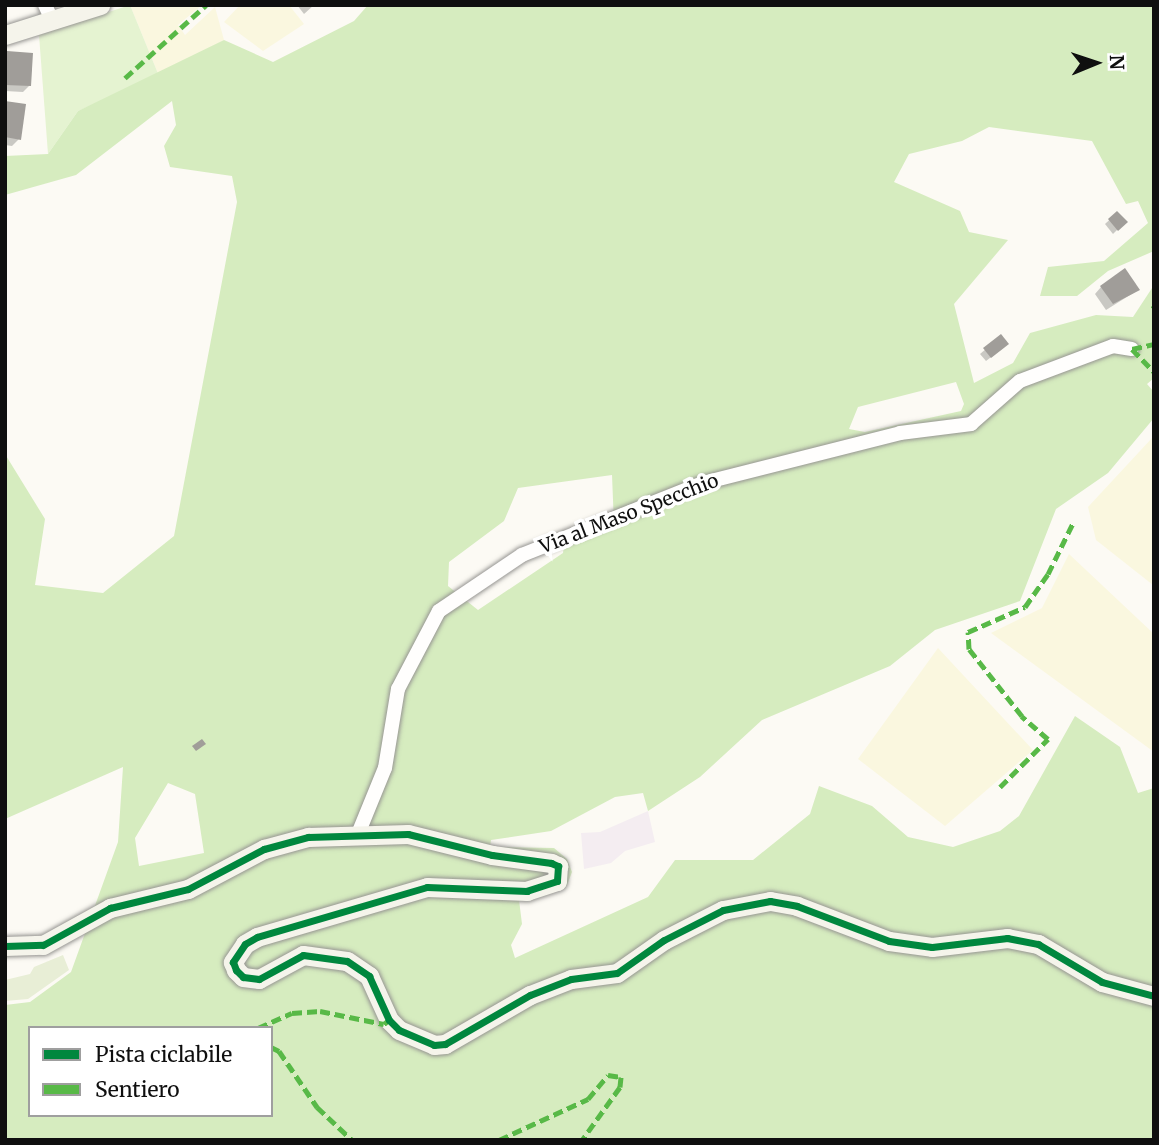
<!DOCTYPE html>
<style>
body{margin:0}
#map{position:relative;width:1159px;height:1145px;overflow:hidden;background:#fcfaf4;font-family:Merriweather,serif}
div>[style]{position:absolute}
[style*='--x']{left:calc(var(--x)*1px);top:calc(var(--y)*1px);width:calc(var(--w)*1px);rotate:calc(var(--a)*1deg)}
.industrial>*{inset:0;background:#f4edf1}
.farmland>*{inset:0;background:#faf7df}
.green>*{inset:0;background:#e5f3d1}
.forest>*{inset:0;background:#d6ecbf}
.cemetery>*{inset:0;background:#e8eed6}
.shadow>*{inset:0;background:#0003}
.building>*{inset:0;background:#a09d99}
.roads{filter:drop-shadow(0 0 2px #969592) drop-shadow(0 0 2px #969592)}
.street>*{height:14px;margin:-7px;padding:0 7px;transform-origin:7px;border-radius:7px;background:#fffefd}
.secondary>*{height:19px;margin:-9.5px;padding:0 9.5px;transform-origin:9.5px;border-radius:9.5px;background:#f5f4eb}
.quiet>*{height:5px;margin-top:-2.5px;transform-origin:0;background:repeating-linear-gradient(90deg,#58b947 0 10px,transparent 0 15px)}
.cycleway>*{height:7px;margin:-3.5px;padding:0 3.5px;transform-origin:3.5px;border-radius:3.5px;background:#00873e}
span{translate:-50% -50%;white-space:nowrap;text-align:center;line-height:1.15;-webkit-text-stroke:7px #fff;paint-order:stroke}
.street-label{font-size:19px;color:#0f0f0f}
.frame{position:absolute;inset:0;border:7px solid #0f0f0f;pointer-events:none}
.legend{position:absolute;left:28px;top:1026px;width:245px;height:91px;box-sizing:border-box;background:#fff;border:2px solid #9f9f9f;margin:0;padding:9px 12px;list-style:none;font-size:21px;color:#0f0f0f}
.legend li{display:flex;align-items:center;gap:14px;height:35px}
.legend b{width:35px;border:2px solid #9f9f9f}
.north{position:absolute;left:1061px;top:28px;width:70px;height:70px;-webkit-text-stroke:5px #fff;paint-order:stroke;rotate:88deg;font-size:19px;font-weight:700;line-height:28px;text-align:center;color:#0f0f0f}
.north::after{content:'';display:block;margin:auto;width:24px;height:32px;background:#0f0f0f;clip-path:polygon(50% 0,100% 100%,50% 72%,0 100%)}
</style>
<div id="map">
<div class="industrial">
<div style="clip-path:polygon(648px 811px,655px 842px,625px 851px,611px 863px,584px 869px,581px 833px,600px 832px)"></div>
</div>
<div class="farmland">
<div style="clip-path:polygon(130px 5px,202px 5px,178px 25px,185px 35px,215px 7px,224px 40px,159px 76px)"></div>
<div style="clip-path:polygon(240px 5px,289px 5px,304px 24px,263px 51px,224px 22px)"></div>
<div style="clip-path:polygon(1152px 438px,1154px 440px,1153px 585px,1096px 540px,1088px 507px)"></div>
<div style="clip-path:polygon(1069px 554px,1154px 634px,1154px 752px,991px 633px,1042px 608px)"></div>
<div style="clip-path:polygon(938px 648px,1033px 750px,945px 826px,858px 759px)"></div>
</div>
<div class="green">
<div style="clip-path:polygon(130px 5px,159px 76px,78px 111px,48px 154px,39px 35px)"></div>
</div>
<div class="forest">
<div style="clip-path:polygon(evenodd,368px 5px,1154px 5px,1154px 251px,1108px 271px,1077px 296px,1040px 296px,1048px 267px,1104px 261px,1148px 223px,1138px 201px,1126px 204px,1092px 141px,989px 127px,962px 141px,909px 154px,894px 182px,960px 211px,969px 232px,1008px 240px,954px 304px,974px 383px,1013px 363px,1030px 333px,1096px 315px,1133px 317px,1154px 285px,1154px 378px,1147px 384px,1154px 392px,1154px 418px,1108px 473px,1056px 509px,1020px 601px,935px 630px,890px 666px,762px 720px,700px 777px,648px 811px,643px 793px,615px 797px,551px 831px,491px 840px,490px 847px,554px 848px,567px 859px,572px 872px,567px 885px,553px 893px,519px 900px,522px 924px,511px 945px,515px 958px,648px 897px,675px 860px,753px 860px,810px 814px,819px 786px,872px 806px,908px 837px,953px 847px,1000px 831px,1019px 816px,1075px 716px,1120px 747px,1138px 793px,1154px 788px,1154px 1140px,5px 1140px,5px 1005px,30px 1002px,71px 972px,118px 842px,123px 767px,5px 819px,5px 454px,45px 519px,35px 585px,103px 593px,174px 536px,237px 202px,232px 176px,170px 167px,164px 146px,176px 125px,172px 101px,76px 175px,5px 195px,5px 156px,48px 154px,78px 111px,224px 40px,273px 62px,354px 21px,368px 5px,956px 382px,964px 404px,961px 411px,865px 432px,849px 429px,858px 407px,956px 382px,368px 5px,612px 475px,614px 525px,564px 545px,563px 553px,478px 610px,448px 586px,449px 562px,504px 521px,518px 488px,612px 475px,368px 5px,168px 783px,195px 794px,204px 853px,139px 866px,135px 838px,168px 783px,368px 5px,30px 1028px,271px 1028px,271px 1115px,30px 1115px,30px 1028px)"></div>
</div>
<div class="cemetery">
<div style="clip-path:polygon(63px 955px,69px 970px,28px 999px,5px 1001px,5px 980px,30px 974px,34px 967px)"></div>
</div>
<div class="shadow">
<div style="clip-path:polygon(297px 5px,314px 5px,304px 14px)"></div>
<div style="clip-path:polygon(8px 53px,30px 85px,23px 92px,5px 91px)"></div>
<div style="clip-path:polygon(5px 103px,19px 139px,12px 146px,5px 145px)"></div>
<div style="clip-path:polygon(1117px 213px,1125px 222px,1113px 234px,1105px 224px)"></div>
<div style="clip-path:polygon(1101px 287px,1138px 290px,1106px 310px,1095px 294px)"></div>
<div style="clip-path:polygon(1001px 336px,1003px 348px,986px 361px,980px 354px)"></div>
</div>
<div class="building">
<div style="clip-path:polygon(7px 51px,33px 53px,31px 86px,5px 85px)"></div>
<div style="clip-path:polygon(5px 101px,26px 104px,21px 140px,5px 137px)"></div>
<div style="clip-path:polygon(1117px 211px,1128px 222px,1118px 231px,1108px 219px)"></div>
<div style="clip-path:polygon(1125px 268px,1140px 290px,1113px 304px,1100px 286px)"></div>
<div style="clip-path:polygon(1001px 334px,1009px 344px,991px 358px,983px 348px)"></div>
<div style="clip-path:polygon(202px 739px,206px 744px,196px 751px,192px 746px)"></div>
</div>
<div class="roads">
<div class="street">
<div style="--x:45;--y:5;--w:17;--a:65"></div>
<div style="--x:358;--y:834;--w:71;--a:-67.8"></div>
<div style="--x:385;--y:768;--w:80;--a:-80.7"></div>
<div style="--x:398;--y:689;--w:88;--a:-62.3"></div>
<div style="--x:439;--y:611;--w:100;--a:-34"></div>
<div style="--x:522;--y:555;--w:195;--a:-21.7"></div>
<div style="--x:703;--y:483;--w:203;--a:-14.2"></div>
<div style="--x:900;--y:433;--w:72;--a:-7.2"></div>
<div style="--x:971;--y:424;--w:65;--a:-41.3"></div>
<div style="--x:1020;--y:381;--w:99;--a:-20.6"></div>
<div style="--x:1113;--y:346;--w:19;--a:9"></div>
</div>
<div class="secondary">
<div style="--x:5;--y:35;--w:100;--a:-17.5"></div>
<div style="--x:5;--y:946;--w:38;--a:-2"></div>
<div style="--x:43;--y:945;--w:77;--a:-28.9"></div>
<div style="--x:110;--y:908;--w:80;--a:-13.7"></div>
<div style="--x:188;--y:889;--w:86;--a:-27.8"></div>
<div style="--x:264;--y:849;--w:46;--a:-15.3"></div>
<div style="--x:308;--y:837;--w:100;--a:-1.7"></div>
<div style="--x:408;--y:834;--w:87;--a:14"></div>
<div style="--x:492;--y:855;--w:60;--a:7.7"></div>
<div style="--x:551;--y:863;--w:8;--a:23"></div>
<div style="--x:558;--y:866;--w:15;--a:94"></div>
<div style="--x:557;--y:881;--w:32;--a:162"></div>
<div style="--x:527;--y:891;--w:100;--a:-177.7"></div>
<div style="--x:427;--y:887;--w:177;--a:163.6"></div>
<div style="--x:257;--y:937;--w:14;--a:150"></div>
<div style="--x:245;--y:944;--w:22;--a:124"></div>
<div style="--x:233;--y:962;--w:9;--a:69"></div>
<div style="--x:236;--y:970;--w:10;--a:45"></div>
<div style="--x:243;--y:977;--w:16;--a:7"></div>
<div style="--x:259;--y:979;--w:50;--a:-28.6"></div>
<div style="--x:303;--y:955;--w:44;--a:7.8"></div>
<div style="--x:347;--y:961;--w:27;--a:34"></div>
<div style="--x:369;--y:976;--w:48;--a:65.6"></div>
<div style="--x:389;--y:1020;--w:14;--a:45"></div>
<div style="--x:399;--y:1030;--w:38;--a:23"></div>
<div style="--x:434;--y:1045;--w:11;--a:-5"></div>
<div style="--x:445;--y:1044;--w:98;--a:-30"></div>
<div style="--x:530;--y:995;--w:44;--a:-21.3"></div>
<div style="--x:571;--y:979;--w:46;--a:-7.4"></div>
<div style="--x:617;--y:973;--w:57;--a:-35.1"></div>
<div style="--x:664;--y:940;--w:66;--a:-27"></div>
<div style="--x:723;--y:910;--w:48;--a:-10.8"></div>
<div style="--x:770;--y:901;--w:27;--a:10"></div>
<div style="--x:797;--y:906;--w:98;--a:20.8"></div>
<div style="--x:889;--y:941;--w:43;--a:7.9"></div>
<div style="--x:932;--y:947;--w:76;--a:-6.8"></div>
<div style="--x:1007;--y:938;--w:32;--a:11"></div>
<div style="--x:1038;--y:944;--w:74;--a:30.7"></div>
<div style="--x:1102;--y:982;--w:54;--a:15.1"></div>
</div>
</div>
<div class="quiet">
<div style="--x:125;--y:78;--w:109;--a:-42"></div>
<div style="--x:1152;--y:305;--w:2;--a:27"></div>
<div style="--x:1132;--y:349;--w:32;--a:46"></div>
<div style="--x:1132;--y:349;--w:23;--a:-13"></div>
<div style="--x:1000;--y:787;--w:68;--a:-45"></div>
<div style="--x:1048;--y:739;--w:35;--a:-139"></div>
<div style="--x:1022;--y:716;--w:85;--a:-128.3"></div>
<div style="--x:969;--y:649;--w:17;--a:-93"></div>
<div style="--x:968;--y:632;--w:62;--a:-23.7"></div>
<div style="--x:1025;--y:607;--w:40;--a:-55.1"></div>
<div style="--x:1048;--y:574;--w:57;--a:-63.9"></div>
<div style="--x:258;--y:1028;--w:37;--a:-24"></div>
<div style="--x:292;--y:1013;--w:28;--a:-4"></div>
<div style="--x:320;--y:1011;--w:65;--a:11.5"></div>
<div style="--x:384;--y:1024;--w:6;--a:-39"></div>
<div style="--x:271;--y:1047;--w:9;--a:27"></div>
<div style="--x:279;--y:1051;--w:68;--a:55.8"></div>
<div style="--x:317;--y:1107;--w:48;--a:43.3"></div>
<div style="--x:499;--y:1140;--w:98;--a:-24.7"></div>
<div style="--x:588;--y:1099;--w:31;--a:-50"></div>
<div style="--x:608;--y:1075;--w:13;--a:9"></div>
<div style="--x:621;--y:1077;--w:10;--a:96"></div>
<div style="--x:620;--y:1087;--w:65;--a:125.6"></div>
</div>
<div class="cycleway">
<div style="--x:5;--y:946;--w:38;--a:-2"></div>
<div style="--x:43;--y:945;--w:77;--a:-28.9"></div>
<div style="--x:110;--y:908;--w:80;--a:-13.7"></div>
<div style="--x:188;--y:889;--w:86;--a:-27.8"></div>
<div style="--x:264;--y:849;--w:46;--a:-15.3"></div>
<div style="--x:308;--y:837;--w:100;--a:-1.7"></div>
<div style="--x:408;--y:834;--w:87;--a:14"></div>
<div style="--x:492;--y:855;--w:60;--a:7.7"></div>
<div style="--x:551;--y:863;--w:8;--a:23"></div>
<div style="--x:558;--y:866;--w:15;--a:94"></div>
<div style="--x:557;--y:881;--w:32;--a:162"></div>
<div style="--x:527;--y:891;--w:100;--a:-177.7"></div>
<div style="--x:427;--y:887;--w:177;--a:163.6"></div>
<div style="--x:257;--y:937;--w:14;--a:150"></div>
<div style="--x:245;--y:944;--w:22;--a:124"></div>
<div style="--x:233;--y:962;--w:9;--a:69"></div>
<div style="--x:236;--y:970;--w:10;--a:45"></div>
<div style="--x:243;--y:977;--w:16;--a:7"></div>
<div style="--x:259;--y:979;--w:50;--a:-28.6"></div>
<div style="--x:303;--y:955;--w:44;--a:7.8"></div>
<div style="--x:347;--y:961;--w:27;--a:34"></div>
<div style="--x:369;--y:976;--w:48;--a:65.6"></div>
<div style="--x:389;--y:1020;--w:14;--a:45"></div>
<div style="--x:399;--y:1030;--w:38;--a:23"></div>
<div style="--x:434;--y:1045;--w:11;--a:-5"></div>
<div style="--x:445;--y:1044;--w:98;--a:-30"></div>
<div style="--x:530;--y:995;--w:44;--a:-21.3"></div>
<div style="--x:571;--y:979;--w:46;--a:-7.4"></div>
<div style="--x:617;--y:973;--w:57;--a:-35.1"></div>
<div style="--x:664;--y:940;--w:66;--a:-27"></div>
<div style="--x:723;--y:910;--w:48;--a:-10.8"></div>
<div style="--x:770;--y:901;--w:27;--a:10"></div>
<div style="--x:797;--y:906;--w:98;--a:20.8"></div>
<div style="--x:889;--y:941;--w:43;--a:7.9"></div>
<div style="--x:932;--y:947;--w:76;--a:-6.8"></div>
<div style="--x:1007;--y:938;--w:32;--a:11"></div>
<div style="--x:1038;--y:944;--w:74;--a:30.7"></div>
<div style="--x:1102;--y:982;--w:54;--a:15.1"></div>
</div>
<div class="street-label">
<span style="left:629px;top:514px;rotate:-21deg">Via al Maso Specchio</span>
</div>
<div class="frame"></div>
<ul class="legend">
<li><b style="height:9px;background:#00873e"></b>Pista ciclabile</li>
<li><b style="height:9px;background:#58b947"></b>Sentiero</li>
</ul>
<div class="north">N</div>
</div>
